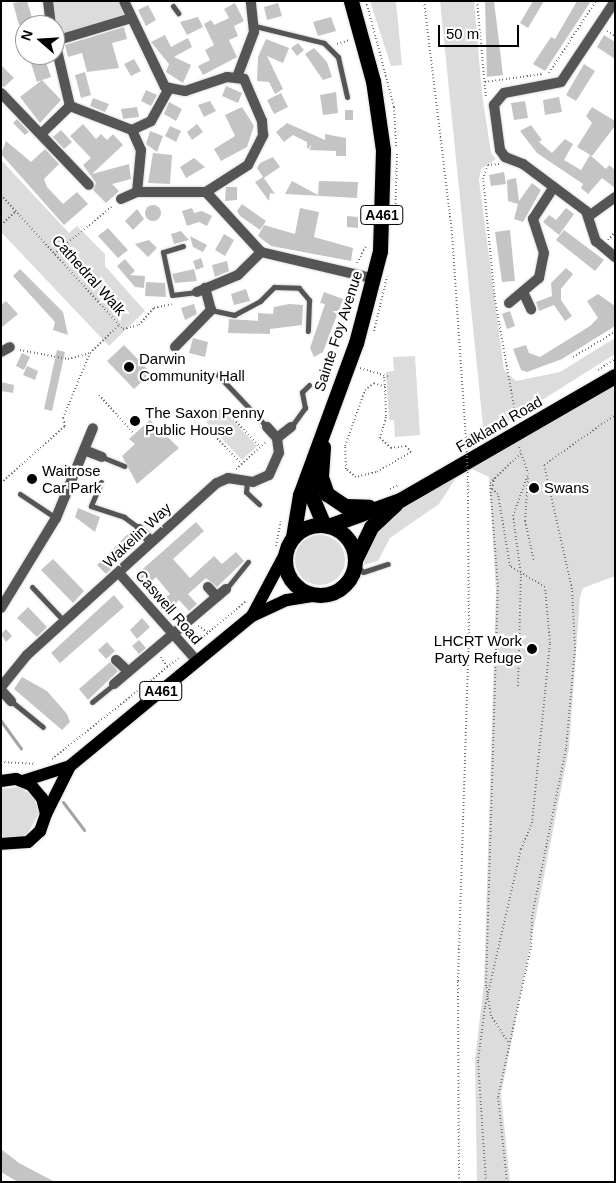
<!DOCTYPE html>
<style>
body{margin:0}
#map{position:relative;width:616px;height:1183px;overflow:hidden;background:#fff;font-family:Helvetica,sans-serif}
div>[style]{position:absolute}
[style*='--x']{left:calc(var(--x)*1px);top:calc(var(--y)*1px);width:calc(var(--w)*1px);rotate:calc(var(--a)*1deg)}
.green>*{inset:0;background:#dcdcdc}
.round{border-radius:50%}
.stream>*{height:3px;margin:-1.5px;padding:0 1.5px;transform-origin:1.5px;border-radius:1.5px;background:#a3a3a3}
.building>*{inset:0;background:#c4c4c4}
.path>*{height:2px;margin-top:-1px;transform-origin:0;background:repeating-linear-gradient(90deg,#777 0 1px,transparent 0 3.5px)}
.roads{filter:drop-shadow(0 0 1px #dbdbdb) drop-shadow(0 0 1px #dbdbdb)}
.lane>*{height:5px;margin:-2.5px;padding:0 2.5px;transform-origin:2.5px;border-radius:2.5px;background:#555}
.street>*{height:10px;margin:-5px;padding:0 5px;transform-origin:5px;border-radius:5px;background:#555}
.primary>*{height:12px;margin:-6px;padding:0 6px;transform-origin:6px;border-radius:6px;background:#000}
.highway>*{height:15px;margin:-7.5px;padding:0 7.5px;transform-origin:7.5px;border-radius:7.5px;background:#000}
.highway>.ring{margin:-7.5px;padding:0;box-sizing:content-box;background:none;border:15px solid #000;border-radius:50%}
.path-bridge>*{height:2px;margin-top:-1px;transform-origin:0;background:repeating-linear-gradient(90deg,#777 0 1px,transparent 0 3.5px)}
.dots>*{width:14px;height:14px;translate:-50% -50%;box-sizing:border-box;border:2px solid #fff;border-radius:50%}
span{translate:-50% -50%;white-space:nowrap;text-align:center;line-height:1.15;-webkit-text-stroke:4.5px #fff;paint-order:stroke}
.shield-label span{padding:1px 4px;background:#fff;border:1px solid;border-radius:4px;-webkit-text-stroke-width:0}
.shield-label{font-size:14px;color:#000;font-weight:700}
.street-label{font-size:15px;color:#000}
.poi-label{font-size:15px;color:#000}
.left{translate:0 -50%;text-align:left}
.right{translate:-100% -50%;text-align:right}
.frame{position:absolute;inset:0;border:2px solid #000;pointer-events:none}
.north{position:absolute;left:15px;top:15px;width:50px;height:50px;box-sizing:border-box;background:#fff;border:1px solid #999;border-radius:50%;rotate:289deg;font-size:14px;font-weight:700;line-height:20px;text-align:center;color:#000}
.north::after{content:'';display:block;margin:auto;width:18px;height:22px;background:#000;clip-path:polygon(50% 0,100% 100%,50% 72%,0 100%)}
.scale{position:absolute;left:438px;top:25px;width:81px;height:22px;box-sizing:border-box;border:2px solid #000;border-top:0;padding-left:6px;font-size:15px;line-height:18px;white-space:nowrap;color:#000;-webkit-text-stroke:4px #fff;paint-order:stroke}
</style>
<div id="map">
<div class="green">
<div style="clip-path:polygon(48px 1px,124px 1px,131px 18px,55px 41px)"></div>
<div style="clip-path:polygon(370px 1px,396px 1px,402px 65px,391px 66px)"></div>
<div style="clip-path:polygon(440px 1px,474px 1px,482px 94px,491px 153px,496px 159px,481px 169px,479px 180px,504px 370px,516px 381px,560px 372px,615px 338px,615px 354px,471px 445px,483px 426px)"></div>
<div style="clip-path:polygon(1px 160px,69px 233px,77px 226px,105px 254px,105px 266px,145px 311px,109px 346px,1px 232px)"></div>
<div style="clip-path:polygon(415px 356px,420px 435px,395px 437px,394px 420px,389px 420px,386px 372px,394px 371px,393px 357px)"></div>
<div style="clip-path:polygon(615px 383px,615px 576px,583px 588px,580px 597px,569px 749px,501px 1094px,510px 1182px,477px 1182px,475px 1060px,484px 983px,496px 592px,489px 477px,472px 469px,456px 478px,439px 504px,390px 538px,378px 561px,364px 565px,372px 536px,399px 511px)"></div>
<div style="clip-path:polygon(221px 408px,257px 446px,242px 460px,206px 422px)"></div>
<div class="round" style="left:295px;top:535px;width:50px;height:50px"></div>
<div style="clip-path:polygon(19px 787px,34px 797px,39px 813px,27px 835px,10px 839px,1px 837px,1px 789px)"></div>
</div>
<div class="stream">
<div style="--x:1;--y:721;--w:34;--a:54"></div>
<div style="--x:63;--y:802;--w:35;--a:53"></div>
</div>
<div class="building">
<div style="clip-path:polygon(27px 1px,33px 21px,19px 25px,13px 3px)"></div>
<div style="clip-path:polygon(485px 1px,494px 1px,503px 75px,487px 77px)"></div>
<div style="clip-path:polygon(533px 1px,544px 1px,528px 28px,520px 23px)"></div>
<div style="clip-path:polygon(577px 1px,591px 1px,545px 71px,533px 64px,551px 37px,555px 39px)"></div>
<div style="clip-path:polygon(235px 3px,244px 21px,234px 26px,238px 36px,229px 40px,237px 57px,203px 75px,198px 66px,210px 60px,205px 50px,214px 45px,204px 24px,211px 20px,214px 25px,229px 18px,224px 9px)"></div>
<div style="clip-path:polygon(278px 3px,282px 16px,267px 20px,264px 7px)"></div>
<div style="clip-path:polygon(148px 5px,156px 20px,146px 26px,138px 10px)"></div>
<div style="clip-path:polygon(198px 17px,203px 27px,187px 35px,180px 22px)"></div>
<div style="clip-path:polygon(331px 17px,336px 31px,318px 36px,313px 22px)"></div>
<div style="clip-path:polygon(124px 27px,127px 39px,112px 43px,119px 68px,87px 72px,82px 53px,68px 57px,65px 45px)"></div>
<div style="clip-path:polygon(165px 35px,171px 47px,188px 38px,192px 47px,174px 57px,191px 65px,183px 83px,166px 72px,169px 64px,151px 42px)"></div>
<div style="clip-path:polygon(604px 35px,615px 42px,615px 59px,597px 47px)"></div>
<div style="clip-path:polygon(266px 39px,289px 48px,283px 63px,267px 56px,283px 89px,275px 94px,269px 82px,257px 81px,258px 57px)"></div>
<div style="clip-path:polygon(298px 43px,304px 50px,297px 56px,291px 48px)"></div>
<div style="clip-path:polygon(314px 48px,327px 62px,332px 77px,323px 80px,305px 54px)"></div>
<div style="clip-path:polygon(44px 56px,51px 77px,42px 80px,61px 100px,40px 123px,20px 97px,42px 80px,37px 82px,30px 60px)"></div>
<div style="clip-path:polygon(134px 59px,141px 71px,131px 76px,124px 64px)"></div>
<div style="clip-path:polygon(584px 64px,595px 71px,576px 101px,566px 95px)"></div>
<div style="clip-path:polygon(1px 65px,14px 78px,4px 87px,1px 86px)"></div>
<div style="clip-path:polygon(85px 72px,91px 95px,81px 98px,75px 75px)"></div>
<div style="clip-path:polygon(226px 86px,242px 93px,238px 103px,222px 96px)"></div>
<div style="clip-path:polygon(146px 90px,157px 95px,151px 106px,141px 101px)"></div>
<div style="clip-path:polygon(336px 92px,338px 113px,323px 115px,320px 95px)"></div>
<div style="clip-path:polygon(281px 93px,288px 107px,274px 114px,267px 100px)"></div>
<div style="clip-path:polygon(559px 97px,562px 112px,545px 115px,543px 100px)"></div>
<div style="clip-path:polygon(93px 98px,109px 104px,105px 112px,90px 106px)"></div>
<div style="clip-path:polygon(210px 101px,216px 111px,204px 117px,198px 105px)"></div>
<div style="clip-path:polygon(525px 101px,528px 118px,514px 120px,511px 103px)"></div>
<div style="clip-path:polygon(169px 102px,182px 109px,176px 121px,164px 114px)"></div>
<div style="clip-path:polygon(137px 107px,139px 117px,123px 119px,121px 109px)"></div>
<div style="clip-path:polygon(242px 107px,254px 126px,247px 147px,221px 161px,214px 149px,235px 136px,225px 115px)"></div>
<div style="clip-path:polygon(592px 107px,615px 121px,615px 126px,592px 156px,577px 147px,592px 123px,586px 116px)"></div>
<div style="clip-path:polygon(345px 110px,353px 110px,353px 120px,345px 120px)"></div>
<div style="clip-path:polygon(17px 119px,29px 132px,25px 135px,13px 123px)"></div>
<div style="clip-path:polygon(287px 123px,325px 140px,325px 134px,346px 138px,346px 156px,336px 156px,336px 151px,309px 150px,312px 145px,307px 149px,307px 142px,293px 135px,284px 142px,276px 132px)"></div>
<div style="clip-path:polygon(83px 124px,96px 139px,101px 134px,107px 140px,113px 134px,123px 145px,92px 174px,129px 164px,131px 179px,112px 184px,119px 191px,106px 203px,93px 190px,96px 183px,83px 165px,91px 158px,70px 136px)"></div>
<div style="clip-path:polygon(197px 124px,203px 132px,192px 140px,187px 132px)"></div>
<div style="clip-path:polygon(531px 125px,542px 140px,539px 142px,552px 153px,565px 139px,573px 144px,564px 160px,581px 170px,590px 155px,606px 169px,609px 165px,615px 170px,615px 188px,602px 178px,588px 194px,581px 188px,583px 184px,537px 153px,520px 131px)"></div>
<div style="clip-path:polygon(170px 126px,181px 131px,176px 142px,165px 136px)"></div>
<div style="clip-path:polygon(61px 130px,72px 142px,64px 149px,53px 137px)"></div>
<div style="clip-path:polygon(150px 131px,163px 136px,157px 152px,146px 144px)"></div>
<div style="clip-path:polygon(6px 141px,31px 162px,45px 149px,59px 164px,44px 179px,47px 187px,63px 204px,77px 192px,88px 204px,64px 225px,1px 154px)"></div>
<div style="clip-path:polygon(153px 153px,172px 155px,170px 184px,148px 183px)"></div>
<div style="clip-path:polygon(273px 157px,280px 167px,264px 178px,275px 194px,270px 193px,269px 201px,255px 182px,263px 177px,257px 168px,260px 163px)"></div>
<div style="clip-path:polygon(194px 158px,205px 167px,186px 178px,180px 167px)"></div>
<div style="clip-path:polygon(504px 172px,506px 184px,491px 186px,489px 175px)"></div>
<div style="clip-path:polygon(516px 178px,519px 201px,532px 183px,541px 190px,523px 222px,514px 219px,518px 204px,508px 201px,507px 180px)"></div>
<div style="clip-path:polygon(292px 181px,318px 195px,319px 181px,358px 182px,357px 198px,285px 194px)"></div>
<div style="clip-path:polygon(226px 187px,237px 187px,237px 200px,225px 201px)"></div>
<div style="clip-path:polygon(242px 204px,266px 221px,260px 230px,240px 216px,237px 211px)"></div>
<div class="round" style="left:145px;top:205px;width:16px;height:16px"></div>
<div style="clip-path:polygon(192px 208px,194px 213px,202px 211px,212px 216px,207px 226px,199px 222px,187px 226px,182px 211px)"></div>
<div style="clip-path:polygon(300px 208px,319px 212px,314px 237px,353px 248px,351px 261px,271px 246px,258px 236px,264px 225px,295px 234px)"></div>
<div style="clip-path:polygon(566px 208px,574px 214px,559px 235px,543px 222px,549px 215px,556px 220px)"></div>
<div style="clip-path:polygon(137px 209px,144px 219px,133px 230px,125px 221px)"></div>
<div style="clip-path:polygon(347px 216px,358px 217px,358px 228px,347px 227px)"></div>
<div style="clip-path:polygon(108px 228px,128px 250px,118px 258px,98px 236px)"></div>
<div style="clip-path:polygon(510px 230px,515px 281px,502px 282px,495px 232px)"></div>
<div style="clip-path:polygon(564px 230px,604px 260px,595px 271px,556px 240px)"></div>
<div style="clip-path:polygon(181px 231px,189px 240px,174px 244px,171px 234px)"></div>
<div style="clip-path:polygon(224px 234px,234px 240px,225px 256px,215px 250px)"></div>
<div style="clip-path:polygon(190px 236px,207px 245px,203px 252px,193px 247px)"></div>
<div style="clip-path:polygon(149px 240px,157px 248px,148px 257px,135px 244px)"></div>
<div style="clip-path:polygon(201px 258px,204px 267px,196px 270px,193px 261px)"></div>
<div style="clip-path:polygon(125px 259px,135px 271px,130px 275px,145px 276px,144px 288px,135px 287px,117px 266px)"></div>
<div style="clip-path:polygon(227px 261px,229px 271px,215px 277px,212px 265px)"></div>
<div style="clip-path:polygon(566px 268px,573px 274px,561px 289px,561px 300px,572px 316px,565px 321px,554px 305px,539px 311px,536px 302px,552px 296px,551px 283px)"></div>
<div style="clip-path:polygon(20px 269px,63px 312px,68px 335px,53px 330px,55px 322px,13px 276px)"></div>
<div style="clip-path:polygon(194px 269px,197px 281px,175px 283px,172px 274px)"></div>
<div style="clip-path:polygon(146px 282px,165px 283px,166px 297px,145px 296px)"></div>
<div style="clip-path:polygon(246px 289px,250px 301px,234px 305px,231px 294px)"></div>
<div style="clip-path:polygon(324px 292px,343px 299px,323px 352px,314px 357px,310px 348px,325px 304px,320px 303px)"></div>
<div style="clip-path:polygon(598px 294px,615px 306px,615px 326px,562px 359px,527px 372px,521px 370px,513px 349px,526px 345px,529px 353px,540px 357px,590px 326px,598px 318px,587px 301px)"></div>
<div style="clip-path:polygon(6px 301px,18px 314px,1px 328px,1px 305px)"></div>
<div style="clip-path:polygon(194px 304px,197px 314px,185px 320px,181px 308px)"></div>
<div style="clip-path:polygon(289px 304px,303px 305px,302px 325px,270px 329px,270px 334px,228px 333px,229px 319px,258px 321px,258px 313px,273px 314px,274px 307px)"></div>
<div style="clip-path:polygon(510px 311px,515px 326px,507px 329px,502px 314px)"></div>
<div style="clip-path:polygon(193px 338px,208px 342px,205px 357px,189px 353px)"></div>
<div style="clip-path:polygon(124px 345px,151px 373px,134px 389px,107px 361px)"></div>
<div style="clip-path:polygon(57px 350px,65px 352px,52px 411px,44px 409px)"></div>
<div style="clip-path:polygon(22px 353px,30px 357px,24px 370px,16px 366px)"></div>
<div style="clip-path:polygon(27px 366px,38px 371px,35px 380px,23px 375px)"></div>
<div style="clip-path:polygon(1px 382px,14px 385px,13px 393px,1px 391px)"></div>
<div style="clip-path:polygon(150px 420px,179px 448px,137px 484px,122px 456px,135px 444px,129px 439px)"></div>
<div style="clip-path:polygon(78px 508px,100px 517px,95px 532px,75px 517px)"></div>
<div style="clip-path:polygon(196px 522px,204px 531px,173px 559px,190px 578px,214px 556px,222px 564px,236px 552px,244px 561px,217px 587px,206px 578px,188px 594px,197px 604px,189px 611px,179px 600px,167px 612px,159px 603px,170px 594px,156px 577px,148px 585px,137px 574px)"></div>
<div style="clip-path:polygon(129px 533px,138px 543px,106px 574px,97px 565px)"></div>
<div style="clip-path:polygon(53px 559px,84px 591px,73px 603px,41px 570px)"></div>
<div style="clip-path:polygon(114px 595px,124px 607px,60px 663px,51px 653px)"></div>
<div style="clip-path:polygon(28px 607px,47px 627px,37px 637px,17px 618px)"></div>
<div style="clip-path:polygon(142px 618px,150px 627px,137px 639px,130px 630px)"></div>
<div style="clip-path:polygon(6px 629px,12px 636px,6px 642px,1px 634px)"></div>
<div style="clip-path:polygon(139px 640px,146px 648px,139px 654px,132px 646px)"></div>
<div style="clip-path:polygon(107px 642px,115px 651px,106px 659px,98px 650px)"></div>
<div style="clip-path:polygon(110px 662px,118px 671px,88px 700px,79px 689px)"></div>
<div style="clip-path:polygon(22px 677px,47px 691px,67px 714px,70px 722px,62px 730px,14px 689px)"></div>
<div style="clip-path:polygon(1px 1149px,19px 1163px,55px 1182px,18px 1182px,1px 1172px)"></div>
</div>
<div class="path">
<div style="--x:366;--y:1;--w:110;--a:75.2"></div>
<div style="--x:394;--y:107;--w:39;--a:87"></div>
<div style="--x:424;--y:1;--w:235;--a:83.1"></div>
<div style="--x:452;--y:234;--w:207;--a:86.1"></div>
<div style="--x:477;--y:1;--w:97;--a:84.7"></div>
<div style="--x:607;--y:31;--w:9;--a:32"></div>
<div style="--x:337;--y:44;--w:13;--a:-18"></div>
<div style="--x:549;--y:73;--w:86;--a:-56.9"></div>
<div style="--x:485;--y:82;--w:58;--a:-8"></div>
<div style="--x:499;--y:164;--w:11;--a:175"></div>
<div style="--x:488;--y:165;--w:14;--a:111"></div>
<div style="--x:483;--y:178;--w:123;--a:84.4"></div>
<div style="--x:495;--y:300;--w:120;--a:79.9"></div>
<div style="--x:1;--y:195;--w:181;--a:47.7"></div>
<div style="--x:123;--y:329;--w:16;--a:-14"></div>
<div style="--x:139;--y:325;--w:23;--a:-49"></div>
<div style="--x:154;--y:308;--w:18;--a:-13"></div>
<div style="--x:395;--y:221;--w:68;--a:-88.3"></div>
<div style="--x:1;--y:225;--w:21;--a:-43"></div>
<div style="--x:608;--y:240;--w:11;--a:-49"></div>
<div style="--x:54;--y:254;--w:77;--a:-39.2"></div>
<div style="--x:357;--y:263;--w:19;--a:-62"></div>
<div style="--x:374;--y:331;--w:56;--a:-76.5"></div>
<div style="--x:20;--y:350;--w:49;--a:10.6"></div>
<div style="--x:68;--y:359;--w:23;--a:-15"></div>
<div style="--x:573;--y:357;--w:49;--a:-30.8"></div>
<div style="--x:360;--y:368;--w:30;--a:17"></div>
<div style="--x:598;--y:370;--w:20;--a:-33"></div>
<div style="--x:384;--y:377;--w:10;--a:84"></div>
<div style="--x:374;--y:383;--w:12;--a:20"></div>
<div style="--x:385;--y:387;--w:30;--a:88"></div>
<div style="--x:386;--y:417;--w:22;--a:106"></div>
<div style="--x:380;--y:438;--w:15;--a:42"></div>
<div style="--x:391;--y:448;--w:15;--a:-8"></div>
<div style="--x:406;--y:446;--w:8;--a:50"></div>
<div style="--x:411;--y:452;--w:40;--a:150.3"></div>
<div style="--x:376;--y:472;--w:21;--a:166"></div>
<div style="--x:356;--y:477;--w:13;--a:-141"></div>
<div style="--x:346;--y:469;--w:23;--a:-92"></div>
<div style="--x:345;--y:446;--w:59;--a:-70.3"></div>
<div style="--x:365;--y:390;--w:11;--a:-38"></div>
<div style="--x:99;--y:395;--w:52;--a:48.1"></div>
<div style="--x:224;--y:409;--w:52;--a:46.5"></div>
<div style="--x:205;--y:426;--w:53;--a:45.8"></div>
<div style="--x:519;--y:447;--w:28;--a:71"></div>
<div style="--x:236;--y:469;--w:40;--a:-42"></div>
<div style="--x:528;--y:478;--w:43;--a:94"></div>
<div style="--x:525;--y:521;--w:41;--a:77.3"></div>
<div style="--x:1;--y:483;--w:86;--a:-41.7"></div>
<div style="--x:65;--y:426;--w:8;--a:-104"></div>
<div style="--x:63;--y:418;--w:70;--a:-67.4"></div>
<div style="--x:90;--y:353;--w:40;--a:-44"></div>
<div style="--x:390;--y:489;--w:10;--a:-24"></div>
<div style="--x:276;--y:546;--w:25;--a:-79"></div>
<div style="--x:198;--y:626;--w:13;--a:32"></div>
<div style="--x:196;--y:643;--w:65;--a:-40"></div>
<div style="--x:161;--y:657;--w:13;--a:58"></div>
<div style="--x:518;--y:686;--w:111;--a:-88.5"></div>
<div style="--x:521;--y:575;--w:60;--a:-97.7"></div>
<div style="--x:513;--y:516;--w:45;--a:-70.3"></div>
<div style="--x:52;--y:759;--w:162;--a:-38.5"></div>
<div style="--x:1;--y:762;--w:35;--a:3"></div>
<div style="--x:508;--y:1042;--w:31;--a:-123"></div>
<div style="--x:491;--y:1016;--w:30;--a:-99"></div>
<div style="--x:486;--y:986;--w:399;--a:-88.3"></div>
<div style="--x:498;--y:587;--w:104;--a:-94.4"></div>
<div style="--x:490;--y:483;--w:45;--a:-44.1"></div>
<div style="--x:459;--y:1182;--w:201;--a:-90.3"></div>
<div style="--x:458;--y:981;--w:344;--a:-88.2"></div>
<div style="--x:469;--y:637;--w:158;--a:-90.4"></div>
<div style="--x:486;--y:1182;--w:121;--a:-93.8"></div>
<div style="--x:478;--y:1061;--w:54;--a:-82.6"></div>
<div style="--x:485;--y:1007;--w:162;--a:-77.2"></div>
<div style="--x:521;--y:849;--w:28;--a:-67"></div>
<div style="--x:532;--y:823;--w:181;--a:-84.3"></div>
<div style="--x:550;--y:643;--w:56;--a:-95.1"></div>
<div style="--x:545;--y:587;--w:41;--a:-149"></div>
<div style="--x:510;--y:566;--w:73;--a:-99.5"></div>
<div style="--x:498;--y:494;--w:8;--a:-140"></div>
<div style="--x:492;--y:489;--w:13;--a:-77"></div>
<div style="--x:507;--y:1182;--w:85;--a:-96"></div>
<div style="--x:498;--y:1097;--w:154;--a:-77.6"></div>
<div style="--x:531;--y:947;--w:31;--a:-88"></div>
<div style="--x:532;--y:916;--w:170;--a:-78.5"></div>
<div style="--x:566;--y:749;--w:101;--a:-84.9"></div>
<div style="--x:575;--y:648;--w:59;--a:-92.9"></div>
<div style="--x:572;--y:589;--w:127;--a:-102.7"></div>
<div style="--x:544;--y:465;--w:87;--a:-35.2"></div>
</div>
<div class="roads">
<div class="lane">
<div style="--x:173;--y:6;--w:9;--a:54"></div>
<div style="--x:255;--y:26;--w:71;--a:13.8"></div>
<div style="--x:324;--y:43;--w:20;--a:45"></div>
<div style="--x:338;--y:57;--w:41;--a:77.3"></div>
<div style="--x:183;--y:246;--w:21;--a:163"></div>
<div style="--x:163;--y:252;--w:44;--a:78.2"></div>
<div style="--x:172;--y:295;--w:25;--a:-7"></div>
<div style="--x:211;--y:310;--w:24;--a:12"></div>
<div style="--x:234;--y:315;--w:30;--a:-28"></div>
<div style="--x:260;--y:301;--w:20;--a:-45"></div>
<div style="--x:274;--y:287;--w:25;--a:2"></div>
<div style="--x:299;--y:288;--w:16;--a:50"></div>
<div style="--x:309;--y:300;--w:31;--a:92"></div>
<div style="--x:217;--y:374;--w:73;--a:46.7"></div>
<div style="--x:291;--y:427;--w:24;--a:-54"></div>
<div style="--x:305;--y:408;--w:16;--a:-101"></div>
<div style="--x:302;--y:392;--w:10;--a:-45"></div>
<div style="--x:102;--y:457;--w:24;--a:22"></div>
<div style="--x:247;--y:481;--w:11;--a:95"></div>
<div style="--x:246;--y:492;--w:18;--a:43"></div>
<div style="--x:101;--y:482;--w:26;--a:113"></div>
<div style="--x:91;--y:506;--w:35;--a:18"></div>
<div style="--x:124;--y:517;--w:19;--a:36"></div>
<div style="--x:20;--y:494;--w:43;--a:33.7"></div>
<div style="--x:355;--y:564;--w:11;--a:45"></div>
<div style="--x:363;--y:572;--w:26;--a:-18"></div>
<div style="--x:32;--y:587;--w:47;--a:46.7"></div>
<div style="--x:226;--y:589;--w:35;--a:-51"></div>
<div style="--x:11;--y:701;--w:41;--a:39.1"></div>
<div style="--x:92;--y:702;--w:28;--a:-39"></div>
</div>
<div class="street">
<div style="--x:48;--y:1;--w:24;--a:83"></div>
<div style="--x:615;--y:1;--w:97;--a:123.7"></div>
<div style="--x:561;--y:82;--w:58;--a:169.1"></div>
<div style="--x:504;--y:93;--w:16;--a:130"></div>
<div style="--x:494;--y:105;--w:45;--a:82.4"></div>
<div style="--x:500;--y:150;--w:9;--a:54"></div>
<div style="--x:505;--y:157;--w:19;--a:21"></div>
<div style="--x:523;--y:164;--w:79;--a:36.7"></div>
<div style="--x:586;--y:211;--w:32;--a:72"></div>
<div style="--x:596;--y:241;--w:25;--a:40"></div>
<div style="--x:55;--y:41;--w:79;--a:-16.8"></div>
<div style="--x:237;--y:77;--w:48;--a:-69.3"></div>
<div style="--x:254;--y:32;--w:31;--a:-96"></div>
<div style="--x:1;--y:93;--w:127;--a:46.3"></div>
<div style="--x:70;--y:106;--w:66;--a:21.2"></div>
<div style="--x:132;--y:130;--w:22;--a:66"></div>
<div style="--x:141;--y:150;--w:42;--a:95.4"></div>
<div style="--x:132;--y:130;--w:21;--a:-25"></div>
<div style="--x:151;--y:121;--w:38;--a:-61"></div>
<div style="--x:41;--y:134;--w:40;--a:-44"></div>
<div style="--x:70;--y:106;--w:66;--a:-103.2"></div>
<div style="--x:206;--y:192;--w:81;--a:47.5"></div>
<div style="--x:261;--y:252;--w:117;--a:13.3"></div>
<div style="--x:121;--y:199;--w:17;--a:-24"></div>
<div style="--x:137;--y:192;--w:69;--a:0"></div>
<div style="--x:206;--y:192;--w:50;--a:-32.7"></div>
<div style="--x:248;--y:165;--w:34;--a:-63"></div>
<div style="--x:263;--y:135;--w:14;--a:-94"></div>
<div style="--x:262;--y:121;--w:46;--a:-113.2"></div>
<div style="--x:244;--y:79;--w:17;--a:-173"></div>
<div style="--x:227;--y:77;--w:44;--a:161.6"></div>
<div style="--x:185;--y:91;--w:20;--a:-169"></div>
<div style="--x:165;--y:87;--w:95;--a:-115.5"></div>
<div style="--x:589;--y:216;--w:32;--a:-36"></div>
<div style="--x:197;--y:292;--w:44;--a:-22.5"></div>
<div style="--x:238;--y:275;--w:33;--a:-45"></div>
<div style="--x:524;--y:294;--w:17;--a:65"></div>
<div style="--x:509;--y:303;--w:39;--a:-40"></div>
<div style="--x:539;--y:278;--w:25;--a:-79"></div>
<div style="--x:544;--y:253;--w:36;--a:-108"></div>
<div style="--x:533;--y:219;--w:38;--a:-57"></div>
<div style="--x:175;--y:347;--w:52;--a:-45.8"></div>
<div style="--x:211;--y:310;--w:23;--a:-105"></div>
<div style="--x:1;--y:352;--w:10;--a:-29"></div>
<div style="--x:277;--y:438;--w:18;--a:-38"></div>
<div style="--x:84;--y:450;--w:19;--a:21"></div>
<div style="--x:139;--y:529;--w:17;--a:45"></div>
<div style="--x:119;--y:573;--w:118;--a:48.4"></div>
<div style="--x:208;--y:587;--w:13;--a:48"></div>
<div style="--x:1;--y:608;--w:105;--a:-58.6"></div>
<div style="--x:56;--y:518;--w:97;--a:-67.7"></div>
<div style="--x:116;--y:660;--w:16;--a:43"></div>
<div style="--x:114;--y:684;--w:147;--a:-40.3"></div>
<div style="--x:1;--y:687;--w:41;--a:-50.9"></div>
<div style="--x:27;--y:655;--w:256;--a:-42.2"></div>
<div style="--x:217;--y:483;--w:12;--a:-24"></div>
<div style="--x:228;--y:478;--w:25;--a:9"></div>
<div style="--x:253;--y:482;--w:17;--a:-24"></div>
<div style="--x:269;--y:475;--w:24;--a:-66"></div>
<div style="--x:279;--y:453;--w:15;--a:-98"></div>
<div style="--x:277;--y:438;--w:15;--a:-132"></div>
<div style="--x:1;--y:690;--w:15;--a:48"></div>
</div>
<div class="primary">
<div style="--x:252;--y:616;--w:70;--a:-62"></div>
<div style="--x:1;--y:781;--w:15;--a:-8"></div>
<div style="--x:16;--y:779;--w:16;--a:22"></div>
<div style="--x:31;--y:785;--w:17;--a:50"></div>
<div style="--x:42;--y:798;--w:16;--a:76"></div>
<div style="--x:46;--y:814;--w:18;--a:109"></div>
<div style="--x:40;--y:831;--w:16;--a:137"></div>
<div style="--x:28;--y:842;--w:27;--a:176"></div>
<div style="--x:23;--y:781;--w:49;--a:-17.7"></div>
<div style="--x:70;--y:766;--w:236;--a:-39.5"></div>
<div style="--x:252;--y:616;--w:38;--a:-25"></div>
<div style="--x:287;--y:600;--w:30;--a:-9"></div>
<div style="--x:46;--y:814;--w:54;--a:-63.4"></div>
</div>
<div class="highway">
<div style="--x:323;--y:447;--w:30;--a:94"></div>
<div style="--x:321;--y:477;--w:18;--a:71"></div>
<div style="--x:327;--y:494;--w:22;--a:34"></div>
<div style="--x:345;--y:506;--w:24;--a:2"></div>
<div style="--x:311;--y:474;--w:23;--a:88"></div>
<div style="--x:312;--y:497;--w:30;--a:67"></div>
<div class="ring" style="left:285px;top:525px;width:55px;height:55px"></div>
<div style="--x:328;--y:526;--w:77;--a:-19.9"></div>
<div style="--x:400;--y:500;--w:248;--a:-30"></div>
<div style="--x:293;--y:537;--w:43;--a:-80.5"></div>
<div style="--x:300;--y:495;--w:162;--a:-69.8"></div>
<div style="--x:356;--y:343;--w:95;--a:-75.4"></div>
<div style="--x:380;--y:251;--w:101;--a:-88.3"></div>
<div style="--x:383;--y:150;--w:70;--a:-98.2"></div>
<div style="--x:373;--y:81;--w:83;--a:-105.4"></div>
<div style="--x:355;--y:560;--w:37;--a:-64"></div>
<div style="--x:371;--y:527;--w:34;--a:-43"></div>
</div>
</div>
<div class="path-bridge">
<div style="--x:466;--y:441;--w:38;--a:87"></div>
</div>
<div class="dots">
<div style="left:129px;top:367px;background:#000"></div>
<div style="left:135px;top:421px;background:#000"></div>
<div style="left:32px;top:479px;background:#000"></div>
<div style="left:534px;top:488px;background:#000"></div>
<div style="left:532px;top:649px;background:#000"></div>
</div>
<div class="shield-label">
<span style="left:382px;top:215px">A461</span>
<span style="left:161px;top:691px">A461</span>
</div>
<div class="street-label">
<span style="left:89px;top:275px;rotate:48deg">Cathedral Walk</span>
<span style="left:338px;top:331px;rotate:-72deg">Sainte Foy Avenue</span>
<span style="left:499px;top:424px;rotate:-30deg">Falkland Road</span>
<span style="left:137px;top:535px;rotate:-43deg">Wakelin Way</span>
<span style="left:169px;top:607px;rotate:49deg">Caswell Road</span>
</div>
<div class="poi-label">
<span class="left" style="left:139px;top:367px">Darwin<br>Community Hall</span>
<span class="left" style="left:145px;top:421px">The Saxon Penny<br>Public House</span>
<span class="left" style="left:42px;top:479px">Waitrose<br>Car Park</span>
<span class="left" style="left:544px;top:488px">Swans</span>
<span class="right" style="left:522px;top:649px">LHCRT Work<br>Party Refuge</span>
</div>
<div class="frame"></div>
<div class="north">N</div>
<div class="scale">50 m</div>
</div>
